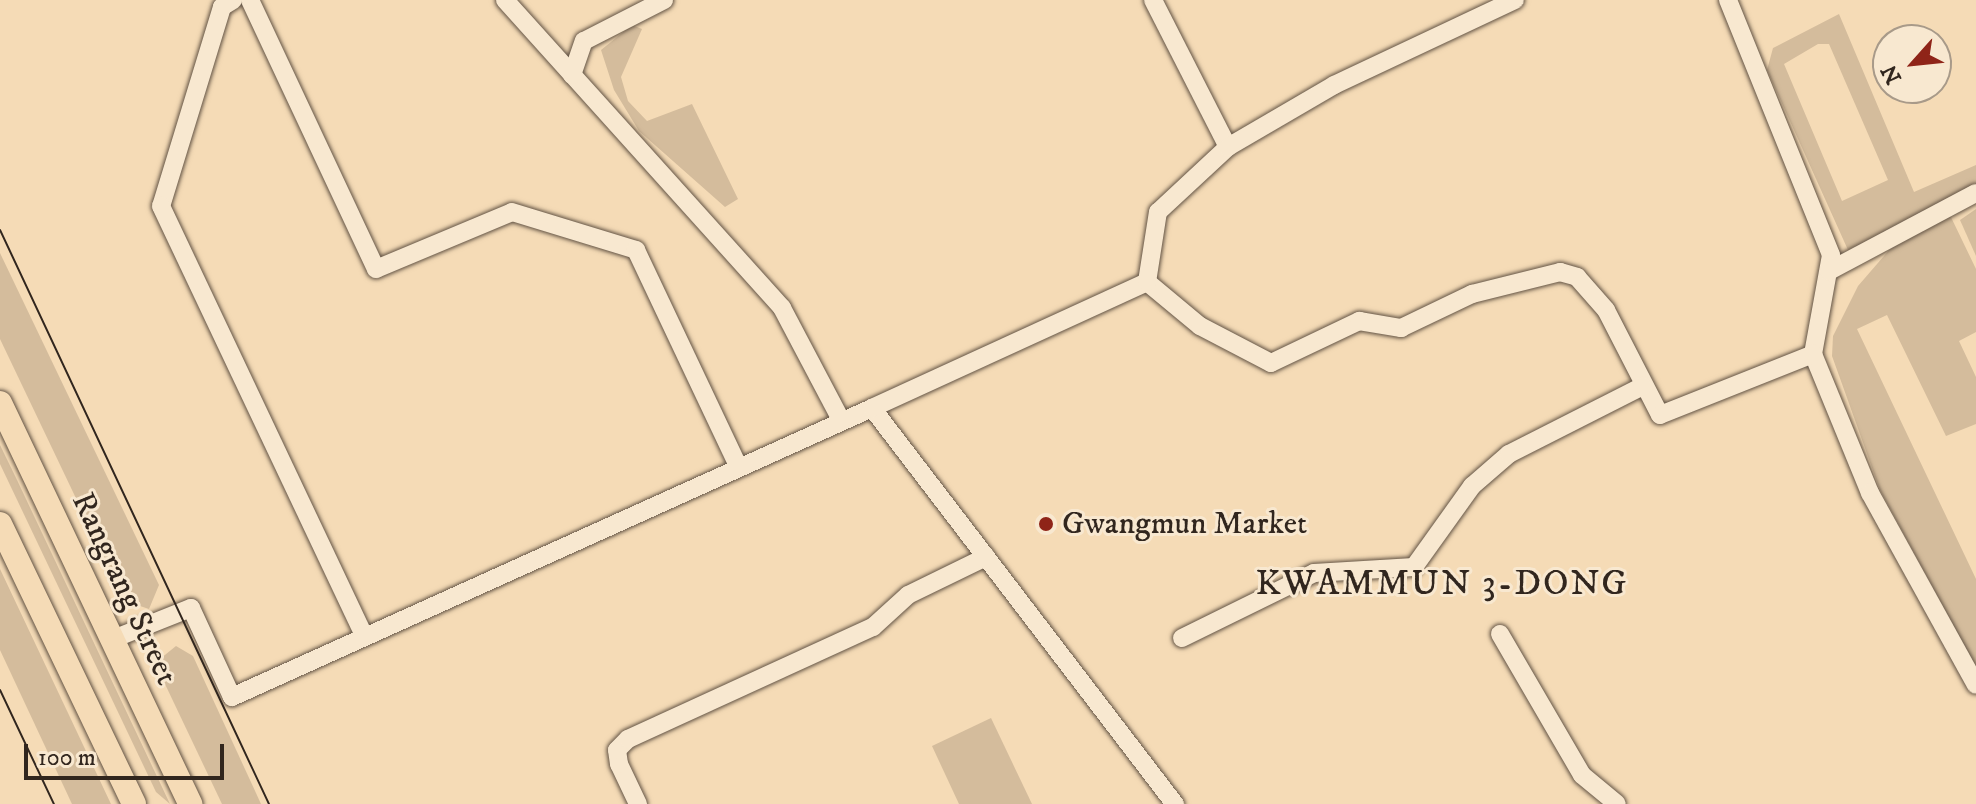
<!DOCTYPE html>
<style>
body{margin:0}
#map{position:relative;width:1976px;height:804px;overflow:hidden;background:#f5dbb6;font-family:"IM FELL DW Pica",serif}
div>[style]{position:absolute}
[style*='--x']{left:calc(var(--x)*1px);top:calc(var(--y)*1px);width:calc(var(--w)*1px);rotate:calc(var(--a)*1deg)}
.green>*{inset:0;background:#d4bc9c}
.roads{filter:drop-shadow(0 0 2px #625344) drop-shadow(0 0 2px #625344)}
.minor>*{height:18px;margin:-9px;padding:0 9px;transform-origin:9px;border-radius:9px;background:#f8e8d0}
.major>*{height:24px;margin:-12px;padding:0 12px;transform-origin:12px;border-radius:12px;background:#f5dbb6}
.tram>*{height:2px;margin:-1px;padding:0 1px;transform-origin:1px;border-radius:1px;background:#31261e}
.dots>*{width:22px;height:22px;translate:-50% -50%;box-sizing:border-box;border:4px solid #f8e8d0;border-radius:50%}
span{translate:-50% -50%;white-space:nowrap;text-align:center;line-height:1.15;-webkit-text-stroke:6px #f8e8d0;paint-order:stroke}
.poi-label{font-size:32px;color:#31261e}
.left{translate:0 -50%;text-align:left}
.street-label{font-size:32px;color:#31261e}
.quarter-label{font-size:36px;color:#31261e;letter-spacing:2px}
.north{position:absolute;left:1872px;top:24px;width:80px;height:80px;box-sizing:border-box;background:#f8e8d0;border:2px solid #a89a89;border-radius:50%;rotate:243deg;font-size:22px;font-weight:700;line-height:32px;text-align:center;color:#31261e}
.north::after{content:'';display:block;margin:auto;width:28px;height:36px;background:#8f2418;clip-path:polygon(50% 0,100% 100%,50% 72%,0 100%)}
.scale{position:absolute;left:24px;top:744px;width:200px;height:36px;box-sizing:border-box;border:4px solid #31261e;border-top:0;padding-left:10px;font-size:24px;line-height:28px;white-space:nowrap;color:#31261e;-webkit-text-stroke:6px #f8e8d0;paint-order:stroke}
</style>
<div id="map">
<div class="green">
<div style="clip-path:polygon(evenodd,1839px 14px,1914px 192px,1976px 165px,1976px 190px,1848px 250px,1767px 70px,1773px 48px,1839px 14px,1818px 44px,1829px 44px,1888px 180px,1842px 201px,1784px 64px,1818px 44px)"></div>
<div style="clip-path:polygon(632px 25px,642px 29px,621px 77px,628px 101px,647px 121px,692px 104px,738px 199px,725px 207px,639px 131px,614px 90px,601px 50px)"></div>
<div style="clip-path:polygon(1976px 209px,1976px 256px,1960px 220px)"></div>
<div style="clip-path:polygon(1949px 213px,1976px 269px,1976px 332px,1959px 341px,1976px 377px,1976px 424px,1946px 436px,1887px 315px,1857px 329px,1976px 579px,1976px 667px,1880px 490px,1832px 356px,1833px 336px,1858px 286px,1890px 249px)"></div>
<div style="clip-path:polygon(0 253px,159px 585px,149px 609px,125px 601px,0 339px)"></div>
<div style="clip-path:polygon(0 445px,17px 480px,170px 804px,156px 792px,0 464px)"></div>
<div style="clip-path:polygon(0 569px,111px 804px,72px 804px,0 650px)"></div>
<div style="clip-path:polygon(176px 646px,193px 656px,261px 804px,222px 804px,155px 663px)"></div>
<div style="clip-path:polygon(991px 718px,1032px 804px,959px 804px,932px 746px)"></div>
</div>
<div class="roads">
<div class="minor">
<div style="--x:233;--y:0;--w:13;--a:148"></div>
<div style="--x:222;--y:7;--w:208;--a:107"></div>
<div style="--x:161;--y:206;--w:476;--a:64.7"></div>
<div style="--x:250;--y:0;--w:297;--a:64.9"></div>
<div style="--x:376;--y:269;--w:147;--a:-22.7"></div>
<div style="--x:512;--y:212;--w:130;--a:17"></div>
<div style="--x:636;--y:250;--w:237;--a:64.7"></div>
<div style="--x:505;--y:0;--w:414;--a:48"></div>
<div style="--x:782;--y:308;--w:124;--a:62.2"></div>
<div style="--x:1153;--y:0;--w:165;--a:63"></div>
<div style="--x:1728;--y:0;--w:275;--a:68"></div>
<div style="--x:1831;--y:255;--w:101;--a:100.3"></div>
<div style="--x:1813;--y:354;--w:150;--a:67.7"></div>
<div style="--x:1870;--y:493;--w:219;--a:61.1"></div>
<div style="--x:572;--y:75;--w:36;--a:-71"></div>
<div style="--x:584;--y:41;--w:90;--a:-27.1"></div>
<div style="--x:1829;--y:271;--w:166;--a:-28"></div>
<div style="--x:1147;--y:282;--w:69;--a:39.7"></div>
<div style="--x:1200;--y:326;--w:80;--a:27.5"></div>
<div style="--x:1271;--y:363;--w:98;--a:-25.5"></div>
<div style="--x:1359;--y:321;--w:43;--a:9.5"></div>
<div style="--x:1401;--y:328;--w:79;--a:-25.6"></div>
<div style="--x:1472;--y:294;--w:91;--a:-14"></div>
<div style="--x:1560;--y:272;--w:18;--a:16"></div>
<div style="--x:1577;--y:277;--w:44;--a:48.7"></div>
<div style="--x:1606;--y:310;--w:118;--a:62.8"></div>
<div style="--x:1660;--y:415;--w:165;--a:-21.7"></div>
<div style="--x:872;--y:408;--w:499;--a:52.6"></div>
<div style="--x:1500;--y:634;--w:163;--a:59.8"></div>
<div style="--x:1582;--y:775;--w:45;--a:39.6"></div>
<div style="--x:1182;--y:638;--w:147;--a:-26.2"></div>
<div style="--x:1314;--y:573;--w:100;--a:-3.4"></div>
<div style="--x:1414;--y:567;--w:100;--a:-54.4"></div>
<div style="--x:1472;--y:486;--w:49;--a:-40.9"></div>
<div style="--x:1509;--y:454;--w:150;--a:-26.9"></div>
<div style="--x:113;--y:639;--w:84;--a:-21.7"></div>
<div style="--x:191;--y:608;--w:98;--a:65.3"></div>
<div style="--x:232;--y:697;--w:702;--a:-24.3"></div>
<div style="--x:872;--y:408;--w:302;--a:-24.6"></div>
<div style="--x:1147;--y:282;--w:71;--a:-81.1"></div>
<div style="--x:1158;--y:212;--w:96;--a:-42.9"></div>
<div style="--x:1228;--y:147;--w:123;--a:-30.3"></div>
<div style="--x:1334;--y:85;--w:200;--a:-25.2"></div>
<div style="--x:638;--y:804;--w:44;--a:-115.4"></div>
<div style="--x:619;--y:764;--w:14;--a:-98"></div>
<div style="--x:617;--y:750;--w:16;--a:-45"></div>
<div style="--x:628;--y:739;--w:269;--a:-24.6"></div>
<div style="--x:873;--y:627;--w:47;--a:-42.4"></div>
<div style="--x:908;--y:595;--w:87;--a:-26"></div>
</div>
<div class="major">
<div style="--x:0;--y:403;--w:444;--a:64.6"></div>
<div style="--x:0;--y:524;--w:310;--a:64.4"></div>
</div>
</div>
<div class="tram">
<div style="--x:0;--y:230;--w:634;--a:64.89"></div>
<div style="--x:0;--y:690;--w:126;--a:64.7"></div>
</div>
<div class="dots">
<div style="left:1046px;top:524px;background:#8f2418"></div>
</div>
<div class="poi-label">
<span class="left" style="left:1062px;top:524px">Gwangmun Market</span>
</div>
<div class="street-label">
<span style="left:124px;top:589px;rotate:65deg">Rangrang Street</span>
</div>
<div class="quarter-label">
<span style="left:1442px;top:584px">KWAMMUN 3-DONG</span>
</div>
<div class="north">N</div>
<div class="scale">100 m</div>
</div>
